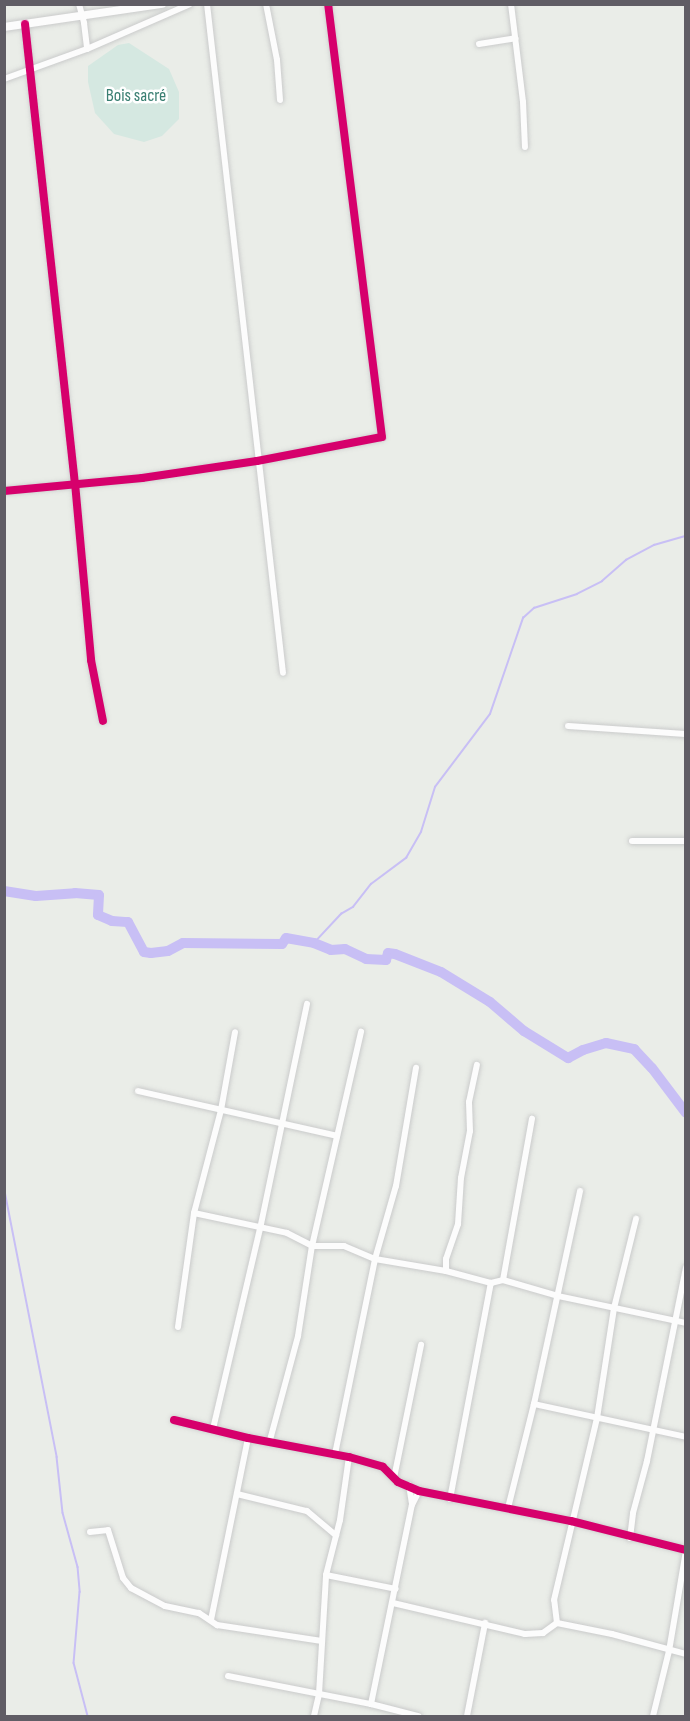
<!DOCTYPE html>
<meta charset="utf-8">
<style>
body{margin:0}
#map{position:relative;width:690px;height:1721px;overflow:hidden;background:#eaede8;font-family:"Sofia Sans Condensed",sans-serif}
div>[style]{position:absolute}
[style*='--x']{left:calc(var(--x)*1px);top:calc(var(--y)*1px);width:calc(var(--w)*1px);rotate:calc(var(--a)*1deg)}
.green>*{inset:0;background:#d5e8e1}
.stream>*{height:1.5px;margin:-0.75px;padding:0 0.75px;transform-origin:0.75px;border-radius:0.75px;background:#c8bff5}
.river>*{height:10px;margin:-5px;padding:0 5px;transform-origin:5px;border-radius:5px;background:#c8bff5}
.roads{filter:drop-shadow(0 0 2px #cacbcb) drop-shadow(0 0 2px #cacbcb)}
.street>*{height:6px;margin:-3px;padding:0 3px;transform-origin:3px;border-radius:3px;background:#fcfcfc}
.secondary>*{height:8px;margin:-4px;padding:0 4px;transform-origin:4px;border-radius:4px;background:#fcfcfc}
.cycleway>*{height:8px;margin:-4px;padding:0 4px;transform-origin:4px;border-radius:4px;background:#d6006c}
span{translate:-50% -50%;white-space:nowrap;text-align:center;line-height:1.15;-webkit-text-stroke:5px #fff;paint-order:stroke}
.park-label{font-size:18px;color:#3a7f72}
.frame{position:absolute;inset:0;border:6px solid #605d65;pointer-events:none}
</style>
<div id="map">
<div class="green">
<div style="clip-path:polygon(129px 43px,169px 69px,179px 92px,179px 119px,162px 136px,144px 142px,114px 134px,95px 113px,88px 82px,88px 66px,118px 45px)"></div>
</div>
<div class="stream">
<div style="--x:314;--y:943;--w:40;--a:-47"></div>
<div style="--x:341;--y:914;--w:14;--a:-30"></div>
<div style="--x:353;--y:907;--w:29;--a:-52"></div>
<div style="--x:371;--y:884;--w:44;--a:-36.6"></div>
<div style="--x:406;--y:858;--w:30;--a:-60"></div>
<div style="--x:421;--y:832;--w:47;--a:-72.7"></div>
<div style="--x:435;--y:787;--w:91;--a:-53"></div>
<div style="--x:490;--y:714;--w:102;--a:-71"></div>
<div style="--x:523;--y:618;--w:15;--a:-42"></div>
<div style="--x:534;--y:608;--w:45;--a:-18"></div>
<div style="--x:577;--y:594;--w:28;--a:-27"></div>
<div style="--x:602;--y:581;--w:32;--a:-41"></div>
<div style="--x:626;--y:560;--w:32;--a:-28"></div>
<div style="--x:654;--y:545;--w:33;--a:-16"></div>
<div style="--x:4;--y:1186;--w:276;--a:78.9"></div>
<div style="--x:57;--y:1457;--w:56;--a:83.9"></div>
<div style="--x:63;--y:1513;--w:56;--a:74.5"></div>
<div style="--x:78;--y:1567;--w:25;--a:85"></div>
<div style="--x:80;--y:1592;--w:71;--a:94.8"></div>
<div style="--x:74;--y:1663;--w:55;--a:75.2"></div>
</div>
<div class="river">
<div style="--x:4;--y:891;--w:32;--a:9"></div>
<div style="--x:36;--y:896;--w:39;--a:-4"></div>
<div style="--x:75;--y:893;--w:24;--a:5"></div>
<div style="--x:99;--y:895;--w:20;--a:93"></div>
<div style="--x:98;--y:915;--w:15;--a:23"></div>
<div style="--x:112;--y:921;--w:16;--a:4"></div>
<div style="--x:128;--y:922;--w:34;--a:62"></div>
<div style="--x:144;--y:952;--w:7;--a:8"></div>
<div style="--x:151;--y:953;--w:17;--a:-7"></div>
<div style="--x:168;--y:951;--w:17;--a:-28"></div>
<div style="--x:183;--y:943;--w:99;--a:0.6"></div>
<div style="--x:282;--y:944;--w:7;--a:-56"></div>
<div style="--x:286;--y:938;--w:28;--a:10"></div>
<div style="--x:314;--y:943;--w:18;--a:22"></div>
<div style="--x:331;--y:950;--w:14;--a:-4"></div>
<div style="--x:345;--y:949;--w:23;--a:25"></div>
<div style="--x:366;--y:959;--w:20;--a:3"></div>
<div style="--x:386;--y:960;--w:7;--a:-74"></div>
<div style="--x:388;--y:953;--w:7;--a:8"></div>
<div style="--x:395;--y:954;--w:49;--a:21.4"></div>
<div style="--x:441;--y:972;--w:57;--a:31.5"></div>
<div style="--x:490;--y:1002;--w:45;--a:40.5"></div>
<div style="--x:524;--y:1031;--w:52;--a:31.5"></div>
<div style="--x:568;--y:1058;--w:17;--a:-28"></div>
<div style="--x:583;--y:1050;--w:24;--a:-17"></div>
<div style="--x:606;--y:1043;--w:29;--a:12"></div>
<div style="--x:634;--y:1049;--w:26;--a:47"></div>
<div style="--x:652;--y:1068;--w:56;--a:52.9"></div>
</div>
<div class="roads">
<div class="street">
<div style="--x:79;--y:4;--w:20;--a:75"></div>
<div style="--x:84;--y:23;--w:26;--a:83"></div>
<div style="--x:207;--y:4;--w:673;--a:83.52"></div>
<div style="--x:266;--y:4;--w:57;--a:78.9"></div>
<div style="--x:277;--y:60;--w:40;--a:85.7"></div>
<div style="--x:511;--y:4;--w:99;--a:83"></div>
<div style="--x:523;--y:102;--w:45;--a:87.5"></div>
<div style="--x:25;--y:24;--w:462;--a:83.8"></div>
<div style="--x:75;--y:483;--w:178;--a:84.8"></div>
<div style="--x:91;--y:660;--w:62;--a:78.9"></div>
<div style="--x:479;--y:44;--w:37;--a:-9"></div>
<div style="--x:4;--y:79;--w:88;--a:-19.9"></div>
<div style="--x:87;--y:49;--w:112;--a:-23.6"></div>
<div style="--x:4;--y:491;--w:139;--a:-5.4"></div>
<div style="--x:142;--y:478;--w:116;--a:-8.4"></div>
<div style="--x:257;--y:461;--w:127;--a:-10.9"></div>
<div style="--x:382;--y:437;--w:436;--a:-97.1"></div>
<div style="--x:568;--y:726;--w:118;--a:3.9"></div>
<div style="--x:632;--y:841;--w:54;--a:0"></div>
<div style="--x:138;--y:1091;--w:204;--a:12.7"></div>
<div style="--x:194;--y:1213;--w:95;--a:12.1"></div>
<div style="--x:287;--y:1233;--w:28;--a:27"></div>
<div style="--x:312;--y:1246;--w:32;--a:0"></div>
<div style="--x:344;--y:1246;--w:34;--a:23"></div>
<div style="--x:375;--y:1259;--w:72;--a:9.6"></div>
<div style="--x:446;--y:1271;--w:47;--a:14.9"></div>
<div style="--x:491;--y:1283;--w:12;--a:-14"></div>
<div style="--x:503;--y:1280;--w:57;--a:16.2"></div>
<div style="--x:558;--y:1296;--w:131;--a:11.9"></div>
<div style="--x:446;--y:1271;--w:12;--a:-90"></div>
<div style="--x:446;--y:1259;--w:37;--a:-71"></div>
<div style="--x:458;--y:1224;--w:46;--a:-86.3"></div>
<div style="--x:461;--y:1178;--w:48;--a:-79.2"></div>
<div style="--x:470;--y:1131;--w:29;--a:-92"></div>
<div style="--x:469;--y:1102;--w:38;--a:-78"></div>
<div style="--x:503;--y:1280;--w:164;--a:-79.8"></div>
<div style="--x:178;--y:1327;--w:115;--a:-82"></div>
<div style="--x:194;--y:1213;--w:106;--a:-75.3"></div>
<div style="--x:221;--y:1110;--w:79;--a:-79.8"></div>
<div style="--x:534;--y:1404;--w:156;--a:12.2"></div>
<div style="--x:174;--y:1420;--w:76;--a:13.7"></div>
<div style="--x:248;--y:1438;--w:103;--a:10.7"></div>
<div style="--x:349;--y:1457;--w:35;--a:16"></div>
<div style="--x:383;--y:1467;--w:21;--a:45"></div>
<div style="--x:398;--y:1482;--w:23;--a:23"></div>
<div style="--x:419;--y:1491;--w:155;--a:11.2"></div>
<div style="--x:571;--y:1521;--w:119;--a:14.2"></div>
<div style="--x:213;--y:1429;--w:205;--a:-76.8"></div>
<div style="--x:260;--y:1229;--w:230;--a:-78.2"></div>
<div style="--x:270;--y:1440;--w:108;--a:-74.9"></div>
<div style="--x:298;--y:1336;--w:91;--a:-81.2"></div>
<div style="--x:312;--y:1246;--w:220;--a:-77.1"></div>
<div style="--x:335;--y:1454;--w:199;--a:-78.4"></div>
<div style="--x:375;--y:1259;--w:76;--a:-74"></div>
<div style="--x:396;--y:1186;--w:120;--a:-80.4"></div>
<div style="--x:394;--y:1478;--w:136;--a:-78.5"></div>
<div style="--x:409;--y:1485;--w:18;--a:81"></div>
<div style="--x:237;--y:1494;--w:72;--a:13.7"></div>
<div style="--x:307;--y:1511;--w:38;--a:40"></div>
<div style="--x:450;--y:1499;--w:220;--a:-79.3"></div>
<div style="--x:508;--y:1508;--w:107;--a:-76"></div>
<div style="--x:534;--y:1404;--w:218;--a:-77.8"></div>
<div style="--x:90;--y:1532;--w:18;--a:-6"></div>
<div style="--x:108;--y:1530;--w:50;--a:72.6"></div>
<div style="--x:123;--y:1578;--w:13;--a:51"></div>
<div style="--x:131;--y:1588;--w:38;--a:28"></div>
<div style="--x:165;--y:1606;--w:35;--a:12"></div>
<div style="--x:199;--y:1613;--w:22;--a:34"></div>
<div style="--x:217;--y:1625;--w:106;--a:8.7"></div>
<div style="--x:630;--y:1538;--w:25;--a:-83"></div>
<div style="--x:633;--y:1513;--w:54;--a:-74.9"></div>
<div style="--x:647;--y:1461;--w:197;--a:-78.6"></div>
<div style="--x:326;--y:1575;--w:71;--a:11.3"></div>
<div style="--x:393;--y:1603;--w:136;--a:13.2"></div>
<div style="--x:525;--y:1634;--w:18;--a:-3"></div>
<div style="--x:543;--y:1633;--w:17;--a:-36"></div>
<div style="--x:557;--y:1623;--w:56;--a:11.3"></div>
<div style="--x:612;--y:1634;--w:77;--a:15.1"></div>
<div style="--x:211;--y:1620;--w:186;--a:-78.5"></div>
<div style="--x:557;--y:1623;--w:23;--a:-97"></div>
<div style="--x:554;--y:1600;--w:187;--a:-76.7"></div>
<div style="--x:597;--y:1418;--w:111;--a:-81.2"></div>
<div style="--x:614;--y:1308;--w:92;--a:-76.1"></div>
<div style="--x:228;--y:1676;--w:146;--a:11.1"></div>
<div style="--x:371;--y:1704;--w:49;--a:14.3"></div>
<div style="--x:371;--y:1704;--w:203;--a:-78.4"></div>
<div style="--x:412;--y:1505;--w:16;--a:-63"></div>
<div style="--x:314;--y:1716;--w:23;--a:-77"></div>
<div style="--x:319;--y:1694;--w:119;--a:-86.6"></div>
<div style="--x:326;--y:1575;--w:57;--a:-75.7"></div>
<div style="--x:340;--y:1520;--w:64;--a:-81.9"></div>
<div style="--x:467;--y:1716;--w:95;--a:-79"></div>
<div style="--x:653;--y:1716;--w:67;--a:-76.2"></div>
<div style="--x:669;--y:1651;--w:101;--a:-80.4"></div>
</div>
<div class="secondary">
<div style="--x:4;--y:27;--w:160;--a:-8.3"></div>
</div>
</div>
<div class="cycleway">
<div style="--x:25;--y:24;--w:462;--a:83.8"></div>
<div style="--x:75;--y:483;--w:178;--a:84.8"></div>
<div style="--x:91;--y:660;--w:62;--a:78.9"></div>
<div style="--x:4;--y:491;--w:139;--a:-5.4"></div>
<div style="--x:142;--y:478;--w:116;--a:-8.4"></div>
<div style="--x:257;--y:461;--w:127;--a:-10.9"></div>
<div style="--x:382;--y:437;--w:436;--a:-97.1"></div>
<div style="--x:174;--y:1420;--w:76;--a:13.7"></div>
<div style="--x:248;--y:1438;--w:103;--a:10.7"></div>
<div style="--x:349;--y:1457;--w:35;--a:16"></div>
<div style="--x:383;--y:1467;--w:21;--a:45"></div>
<div style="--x:398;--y:1482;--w:23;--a:23"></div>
<div style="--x:419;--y:1491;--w:155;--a:11.2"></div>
<div style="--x:571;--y:1521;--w:119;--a:14.2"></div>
</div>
<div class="park-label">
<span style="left:136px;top:96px">Bois sacré</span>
</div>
<div class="frame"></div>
</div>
